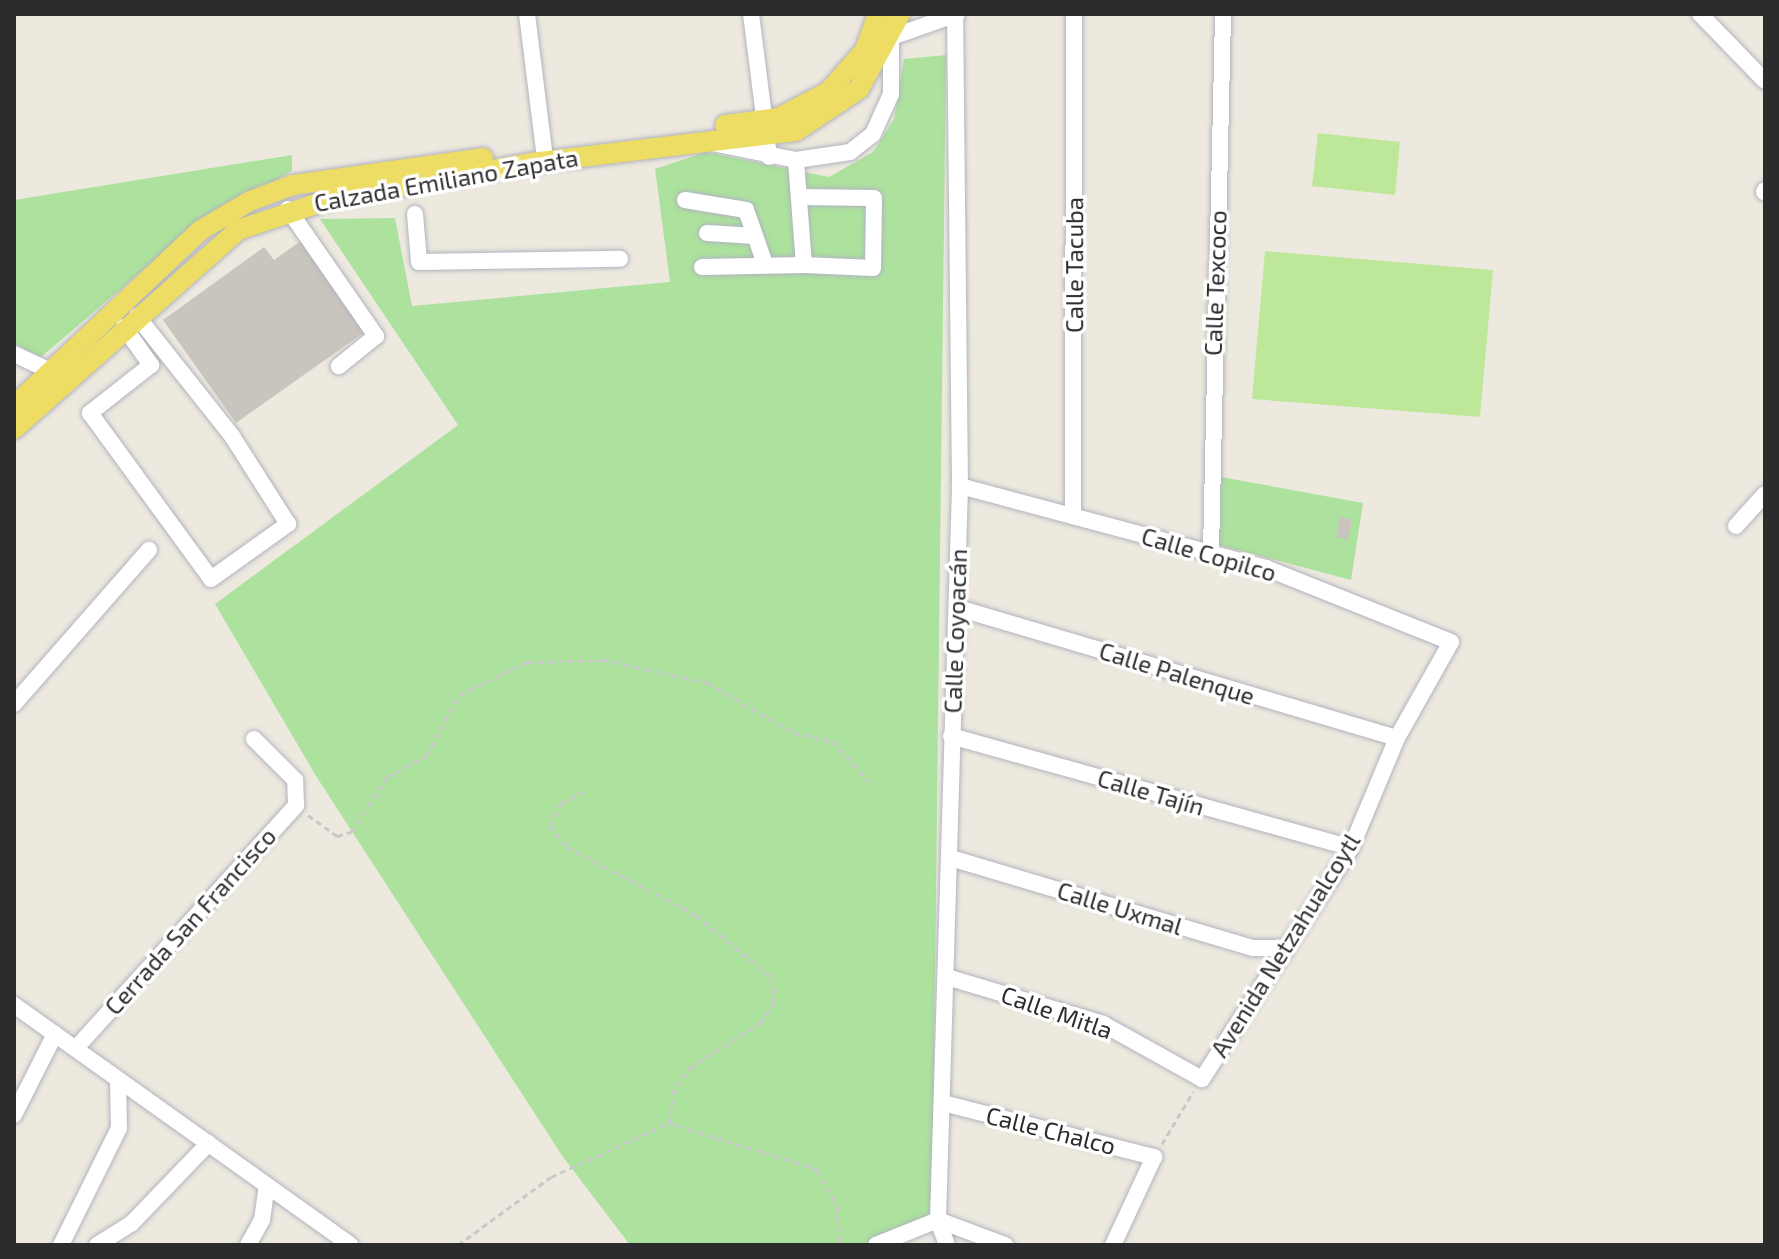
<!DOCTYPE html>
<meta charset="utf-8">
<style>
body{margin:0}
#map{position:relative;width:1779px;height:1259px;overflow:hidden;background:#ede9df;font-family:"Exo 2",sans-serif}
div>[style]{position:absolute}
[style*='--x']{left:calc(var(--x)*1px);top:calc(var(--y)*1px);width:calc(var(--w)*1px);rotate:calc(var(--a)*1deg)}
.green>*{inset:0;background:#ace29d}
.pitch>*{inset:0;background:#bde899}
.building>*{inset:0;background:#c9c5be}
.path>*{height:3px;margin-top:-1.5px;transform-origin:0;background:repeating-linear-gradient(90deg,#c8c8c8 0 6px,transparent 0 10px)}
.roads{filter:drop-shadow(0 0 2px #b2b3bf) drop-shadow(0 0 2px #b2b3bf)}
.minor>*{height:16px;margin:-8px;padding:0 8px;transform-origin:8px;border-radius:8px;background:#fff}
.major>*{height:20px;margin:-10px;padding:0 10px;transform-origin:10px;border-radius:10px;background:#eddd64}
span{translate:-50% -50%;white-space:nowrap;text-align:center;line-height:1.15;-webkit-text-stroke:7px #fff;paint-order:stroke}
.street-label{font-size:24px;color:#2c2c2c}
.frame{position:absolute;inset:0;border:16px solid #2c2c2c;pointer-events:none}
</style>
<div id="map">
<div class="green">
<div style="clip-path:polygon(946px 55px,932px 1226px,869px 1245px,630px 1245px,563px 1157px,316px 776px,215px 604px,458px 425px,320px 219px,395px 218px,412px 306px,670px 282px,655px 169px,706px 152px,829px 177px,873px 152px,894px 119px,904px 59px)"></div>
<div style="clip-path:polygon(292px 155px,292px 171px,197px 224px,41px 357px,14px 344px,14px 200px)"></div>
<div style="clip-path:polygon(1216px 476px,1363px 503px,1351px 580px,1215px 544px)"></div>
</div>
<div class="pitch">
<div style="clip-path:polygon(1318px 133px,1400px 142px,1395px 195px,1312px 186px)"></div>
<div style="clip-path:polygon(1265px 251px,1493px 270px,1480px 417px,1252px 399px)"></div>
</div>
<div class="building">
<div style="clip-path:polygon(302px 240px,366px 331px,236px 423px,163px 320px,264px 247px,274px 260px)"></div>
<div style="clip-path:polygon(1340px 517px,1352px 520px,1348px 540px,1336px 537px)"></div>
</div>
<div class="path">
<div style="--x:584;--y:791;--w:26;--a:152"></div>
<div style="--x:561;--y:803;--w:25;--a:117"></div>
<div style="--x:550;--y:825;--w:28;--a:52"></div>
<div style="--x:567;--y:847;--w:146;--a:27.8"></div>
<div style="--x:696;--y:915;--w:99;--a:39.7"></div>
<div style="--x:772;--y:978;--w:23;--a:85"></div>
<div style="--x:774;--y:1001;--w:24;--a:120"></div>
<div style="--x:762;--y:1022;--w:83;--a:147.8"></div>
<div style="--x:692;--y:1066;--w:29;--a:128"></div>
<div style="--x:674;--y:1089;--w:34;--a:98"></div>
<div style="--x:308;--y:815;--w:36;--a:36"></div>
<div style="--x:337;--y:836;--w:15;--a:-16"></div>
<div style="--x:351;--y:832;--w:66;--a:-56.8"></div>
<div style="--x:387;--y:777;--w:44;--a:-28.3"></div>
<div style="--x:426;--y:756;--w:69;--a:-61.6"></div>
<div style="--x:459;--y:695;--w:76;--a:-25.9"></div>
<div style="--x:527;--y:662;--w:77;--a:-1.5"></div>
<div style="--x:604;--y:660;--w:107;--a:12.5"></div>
<div style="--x:708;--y:683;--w:99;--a:30.2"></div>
<div style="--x:794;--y:733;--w:40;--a:12"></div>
<div style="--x:833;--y:741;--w:55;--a:48.7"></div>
<div style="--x:1162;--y:1144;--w:61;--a:-59.2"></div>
<div style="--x:458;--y:1245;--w:115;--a:-36.2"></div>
<div style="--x:551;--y:1177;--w:130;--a:-24.6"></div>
<div style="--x:669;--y:1123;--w:155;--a:17.3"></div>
<div style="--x:817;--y:1169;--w:42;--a:61.6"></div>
<div style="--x:837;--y:1206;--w:39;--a:86"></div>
</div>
<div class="roads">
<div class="minor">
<div style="--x:527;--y:14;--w:137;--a:82.9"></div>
<div style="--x:751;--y:14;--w:144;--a:82.8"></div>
<div style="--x:1700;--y:14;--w:93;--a:45.9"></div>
<div style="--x:892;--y:37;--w:69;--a:-19.5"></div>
<div style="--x:712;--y:143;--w:86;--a:11.4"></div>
<div style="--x:796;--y:160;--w:55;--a:-8.4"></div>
<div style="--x:850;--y:152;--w:29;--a:-38"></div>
<div style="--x:873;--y:134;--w:44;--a:-65.8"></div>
<div style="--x:891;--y:94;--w:54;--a:-90"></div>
<div style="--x:1764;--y:192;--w:2;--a:-63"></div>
<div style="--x:801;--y:197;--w:73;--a:0.8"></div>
<div style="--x:874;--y:198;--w:70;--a:90.8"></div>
<div style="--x:873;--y:268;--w:69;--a:-177.5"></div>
<div style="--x:685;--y:200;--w:62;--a:9.3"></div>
<div style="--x:746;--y:210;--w:54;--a:70.6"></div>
<div style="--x:288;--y:209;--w:155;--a:55.3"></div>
<div style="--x:376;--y:336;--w:48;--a:141"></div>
<div style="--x:415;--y:214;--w:48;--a:85.2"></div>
<div style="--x:419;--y:262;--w:201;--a:-0.9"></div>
<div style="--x:707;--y:233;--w:48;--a:3.6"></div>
<div style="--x:702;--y:267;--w:102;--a:-1.1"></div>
<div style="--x:804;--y:265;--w:105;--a:-94.4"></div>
<div style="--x:124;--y:327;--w:47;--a:54.6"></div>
<div style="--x:151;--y:365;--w:78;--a:141.8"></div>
<div style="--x:90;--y:413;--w:205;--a:53.9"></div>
<div style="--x:211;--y:579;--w:95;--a:-35.5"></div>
<div style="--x:288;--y:524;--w:104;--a:-122.5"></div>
<div style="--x:232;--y:436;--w:153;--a:-128.4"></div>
<div style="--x:14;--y:354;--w:38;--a:25"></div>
<div style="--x:1073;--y:516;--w:502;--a:-89.89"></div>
<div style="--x:1736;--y:526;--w:43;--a:-47.8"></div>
<div style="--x:1211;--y:552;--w:538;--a:-88.72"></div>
<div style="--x:958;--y:608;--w:458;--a:16.5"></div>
<div style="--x:14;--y:704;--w:205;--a:-48.8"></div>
<div style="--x:951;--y:736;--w:415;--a:15.6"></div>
<div style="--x:954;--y:859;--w:312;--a:16.6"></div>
<div style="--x:1253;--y:948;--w:34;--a:0"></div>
<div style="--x:950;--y:978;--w:160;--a:16.7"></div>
<div style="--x:1103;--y:1024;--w:113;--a:29.1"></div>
<div style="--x:1202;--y:1079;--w:275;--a:-57.2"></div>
<div style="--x:1351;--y:848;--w:119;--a:-67.3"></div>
<div style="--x:1397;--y:738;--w:110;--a:-60.6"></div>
<div style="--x:1451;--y:642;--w:199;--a:-158.2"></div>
<div style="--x:1266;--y:568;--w:317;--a:-165"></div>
<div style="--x:14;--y:1005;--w:413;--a:35.5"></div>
<div style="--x:76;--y:1048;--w:328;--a:-47.8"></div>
<div style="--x:296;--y:805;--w:25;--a:-92"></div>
<div style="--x:295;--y:780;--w:58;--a:-135"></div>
<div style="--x:947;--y:1104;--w:214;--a:14.4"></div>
<div style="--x:1154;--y:1157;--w:97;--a:115"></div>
<div style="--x:14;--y:1115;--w:91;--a:-63.2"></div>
<div style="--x:938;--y:1220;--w:72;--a:20.5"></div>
<div style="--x:61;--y:1245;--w:131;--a:-63.6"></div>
<div style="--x:119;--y:1128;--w:47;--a:-91.2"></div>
<div style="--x:97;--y:1245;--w:40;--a:-32"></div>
<div style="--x:131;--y:1224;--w:112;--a:-46.1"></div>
<div style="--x:248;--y:1245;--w:29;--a:-61"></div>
<div style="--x:262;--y:1220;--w:34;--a:-82"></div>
<div style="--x:876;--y:1245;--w:67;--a:-22"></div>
<div style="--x:947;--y:1245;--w:27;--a:-110"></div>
<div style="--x:938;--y:1220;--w:734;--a:-88.28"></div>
<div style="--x:960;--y:486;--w:472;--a:-90.6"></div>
</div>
<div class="major">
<div style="--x:725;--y:125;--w:53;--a:-7.5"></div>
<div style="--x:778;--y:118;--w:56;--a:-27.5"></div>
<div style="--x:828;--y:92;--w:56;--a:-48.6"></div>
<div style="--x:865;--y:50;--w:38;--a:-70"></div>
<div style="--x:14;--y:406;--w:257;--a:-43.3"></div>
<div style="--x:201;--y:230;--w:57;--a:-30.6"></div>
<div style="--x:250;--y:201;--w:46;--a:-20.4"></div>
<div style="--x:293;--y:185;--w:192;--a:-8.1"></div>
<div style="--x:14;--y:429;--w:300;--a:-41.6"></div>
<div style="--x:238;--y:230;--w:98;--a:-18.4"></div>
<div style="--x:331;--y:199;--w:203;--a:-10.2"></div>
<div style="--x:531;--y:163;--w:267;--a:-6.9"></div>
<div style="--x:796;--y:131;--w:76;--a:-33.7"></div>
<div style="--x:859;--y:89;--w:85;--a:-61.3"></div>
</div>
</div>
<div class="street-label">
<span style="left:446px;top:180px;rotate:-10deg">Calzada Emiliano Zapata</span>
<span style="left:1074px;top:265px;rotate:-90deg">Calle Tacuba</span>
<span style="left:1215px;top:283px;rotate:-88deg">Calle Texcoco</span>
<span style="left:1209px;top:554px;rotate:16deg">Calle Copilco</span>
<span style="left:955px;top:631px;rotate:-88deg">Calle Coyoacán</span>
<span style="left:1177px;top:673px;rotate:17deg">Calle Palenque</span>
<span style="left:1151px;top:792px;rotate:16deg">Calle Tajín</span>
<span style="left:1120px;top:908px;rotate:17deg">Calle Uxmal</span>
<span style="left:190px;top:921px;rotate:-48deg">Cerrada San Francisco</span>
<span style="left:1285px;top:945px;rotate:-58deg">Avenida Netzahualcoytl</span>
<span style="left:1057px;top:1012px;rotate:19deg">Calle Mitla</span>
<span style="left:1051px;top:1130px;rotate:14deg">Calle Chalco</span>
</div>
<div class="frame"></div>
</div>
